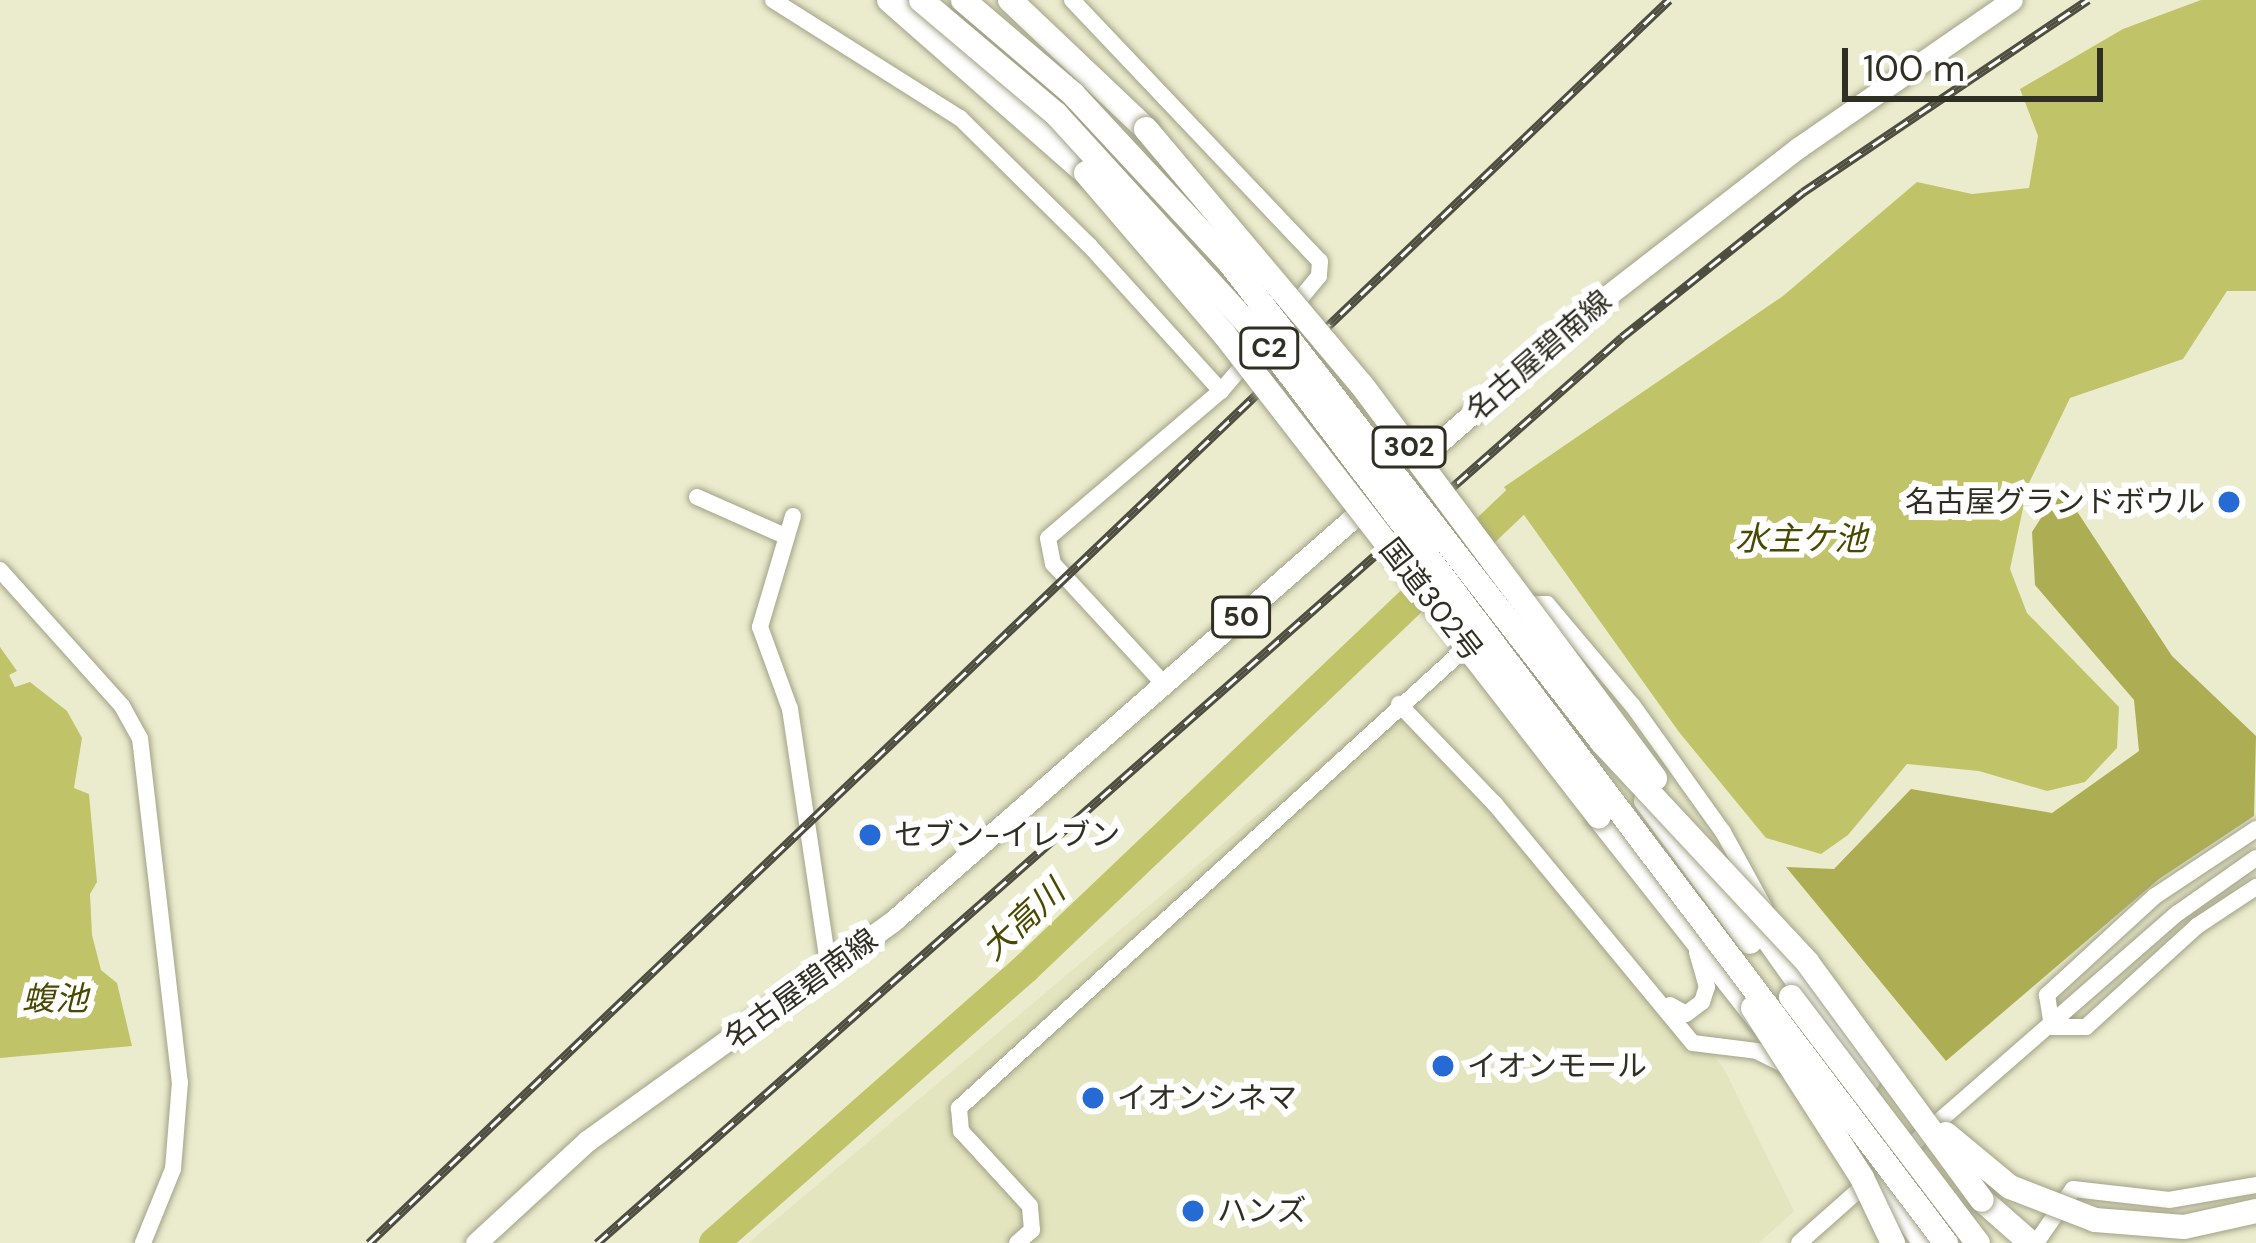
<!DOCTYPE html>
<meta charset="utf-8">
<style>
body{margin:0}
#map{position:relative;width:2256px;height:1243px;overflow:hidden;background:#ebecce;font-family:"DM Sans","Noto Sans JP",sans-serif}
div>[style]{position:absolute}
[style*='--x']{left:calc(var(--x)*1px);top:calc(var(--y)*1px);width:calc(var(--w)*1px);rotate:calc(var(--a)*1deg)}
.built>*{inset:0;background:#e3e5bf}
.forest>*{inset:0;background:#adae53}
.water>*{inset:0;background:#c1c368}
.river>*{height:30px;margin:-15px;padding:0 15px;transform-origin:15px;border-radius:15px;background:#c1c368}
.roads{filter:drop-shadow(0 0 3px #a1a286) drop-shadow(0 0 3px #a1a286)}
.minor>*{height:16px;margin:-8px;padding:0 8px;transform-origin:8px;border-radius:8px;background:#fff}
.major>*{height:21px;margin:-10.5px;padding:0 10.5px;transform-origin:10.5px;border-radius:10.5px;background:#fff}
.highway>*{height:24px;margin:-12px;padding:0 12px;transform-origin:12px;border-radius:12px;background:#fff}
.rail>*{height:9px;margin-top:-4.5px;transform-origin:0;background:repeating-linear-gradient(90deg,#fff 0 14px,#4e4e40 0 28px);box-sizing:border-box;border-block:3px solid #4e4e40}
.bridges{filter:drop-shadow(0 0 3px #a1a286) drop-shadow(0 0 3px #a1a286)}
.highway-bridge>*{height:24px;margin:-12px;padding:0 12px;transform-origin:12px;border-radius:12px;background:#fff}
.dots>*{width:33px;height:33px;translate:-50% -50%;box-sizing:border-box;border:6px solid #fff;border-radius:50%}
span{translate:-50% -50%;white-space:nowrap;text-align:center;line-height:1.15;-webkit-text-stroke:12px #fff;paint-order:stroke}
.shield-label span{padding:3px 9px;background:#fff;border:3px solid;border-radius:9px;-webkit-text-stroke-width:0}
.shield-label{font-size:27px;color:#2f2f24;font-weight:700}
.street-label{font-size:30px;color:#2f2f24}
.poi-label{font-size:30px;color:#2f2f24}
.right{translate:-100% -50%;text-align:right}
.left{translate:0 -50%;text-align:left}
.water-label{font-size:33px;color:#4a4900;font-style:italic}
.scale{position:absolute;left:1842px;top:48px;width:261px;height:54px;box-sizing:border-box;border:6px solid #2f2f24;border-top:0;padding-left:15px;font-size:36px;line-height:42px;white-space:nowrap;color:#2f2f24;-webkit-text-stroke:9px #fff;paint-order:stroke}
</style>
<div id="map">
<div class="built">
<div style="clip-path:polygon(1390px 703px,1723px 1067px,1794px 1211px,1759px 1243px,748px 1243px)"></div>
</div>
<div class="forest">
<div style="clip-path:polygon(2061px 487px,2172px 656px,2256px 736px,2254px 816px,2159px 879px,1946px 1061px,1786px 867px,1834px 869px,1911px 789px,2052px 813px,2139px 751px,2134px 700px,2035px 585px,2032px 532px)"></div>
</div>
<div class="water">
<div style="clip-path:polygon(2201px 0,2256px 0,2256px 291px,2227px 291px,2183px 359px,2070px 398px,2028px 485px,2010px 569px,2027px 613px,2119px 707px,2117px 748px,2085px 782px,2047px 791px,1979px 771px,1907px 764px,1848px 835px,1821px 854px,1766px 838px,1679px 732px,1504px 487px,1783px 296px,1917px 182px,1972px 194px,2029px 188px,2038px 136px,2020px 89px,2123px 29px)"></div>
<div style="clip-path:polygon(0 647px,17px 671px,9px 675px,15px 687px,30px 682px,67px 711px,82px 738px,74px 788px,89px 794px,97px 882px,90px 894px,92px 935px,101px 970px,117px 983px,132px 1046px,0 1058px)"></div>
</div>
<div class="river">
<div style="--x:714;--y:1243;--w:416;--a:-41.4"></div>
<div style="--x:1026;--y:968;--w:692;--a:-43.59"></div>
</div>
<div class="roads">
<div class="minor">
<div style="--x:773;--y:0;--w:221;--a:32.3"></div>
<div style="--x:960;--y:118;--w:181;--a:44.6"></div>
<div style="--x:1089;--y:245;--w:197;--a:47.9"></div>
<div style="--x:1072;--y:0;--w:360;--a:46.5"></div>
<div style="--x:1320;--y:261;--w:15;--a:94"></div>
<div style="--x:1319;--y:276;--w:45;--a:129.6"></div>
<div style="--x:697;--y:497;--w:96;--a:23.9"></div>
<div style="--x:793;--y:516;--w:116;--a:106.6"></div>
<div style="--x:760;--y:627;--w:87;--a:69.9"></div>
<div style="--x:790;--y:709;--w:263;--a:81.5"></div>
<div style="--x:0;--y:570;--w:183;--a:48.1"></div>
<div style="--x:122;--y:706;--w:37;--a:61"></div>
<div style="--x:140;--y:738;--w:346;--a:83.4"></div>
<div style="--x:180;--y:1082;--w:87;--a:94.6"></div>
<div style="--x:173;--y:1169;--w:80;--a:112.1"></div>
<div style="--x:1520;--y:604;--w:27;--a:0"></div>
<div style="--x:1547;--y:604;--w:133;--a:49.9"></div>
<div style="--x:1633;--y:706;--w:155;--a:54.5"></div>
<div style="--x:1723;--y:832;--w:85;--a:61.3"></div>
<div style="--x:1163;--y:683;--w:162;--a:-132.7"></div>
<div style="--x:1053;--y:564;--w:26;--a:-101"></div>
<div style="--x:1048;--y:538;--w:227;--a:-40.4"></div>
<div style="--x:1221;--y:391;--w:74;--a:-49.4"></div>
<div style="--x:1399;--y:704;--w:139;--a:46.2"></div>
<div style="--x:1495;--y:804;--w:310;--a:50.4"></div>
<div style="--x:1693;--y:1043;--w:64;--a:7.1"></div>
<div style="--x:1757;--y:1051;--w:30;--a:27"></div>
<div style="--x:2256;--y:829;--w:121;--a:146.4"></div>
<div style="--x:2155;--y:896;--w:147;--a:137.5"></div>
<div style="--x:2047;--y:995;--w:32;--a:81"></div>
<div style="--x:2052;--y:1027;--w:34;--a:0"></div>
<div style="--x:2086;--y:1027;--w:150;--a:-42.3"></div>
<div style="--x:2197;--y:926;--w:71;--a:-33.5"></div>
<div style="--x:1670;--y:1005;--w:18;--a:29"></div>
<div style="--x:1686;--y:1014;--w:20;--a:-37"></div>
<div style="--x:1702;--y:1002;--w:16;--a:-72"></div>
<div style="--x:1707;--y:987;--w:37;--a:-106"></div>
<div style="--x:1899;--y:1156;--w:370;--a:-41.1"></div>
<div style="--x:2178;--y:913;--w:95;--a:-35.2"></div>
<div style="--x:1017;--y:1243;--w:20;--a:-41"></div>
<div style="--x:1032;--y:1230;--w:24;--a:-95"></div>
<div style="--x:1030;--y:1206;--w:102;--a:-132.6"></div>
<div style="--x:961;--y:1131;--w:23;--a:-95"></div>
<div style="--x:959;--y:1108;--w:693;--a:-42.25"></div>
<div style="--x:1799;--y:1243;--w:95;--a:-41.6"></div>
<div style="--x:2036;--y:1243;--w:65;--a:-55.6"></div>
<div style="--x:2073;--y:1189;--w:97;--a:6.5"></div>
<div style="--x:2169;--y:1200;--w:88;--a:-9.8"></div>
</div>
<div class="major">
<div style="--x:476;--y:1243;--w:151;--a:-42.6"></div>
<div style="--x:587;--y:1141;--w:377;--a:-35.7"></div>
<div style="--x:893;--y:921;--w:944;--a:-41.22"></div>
<div style="--x:1603;--y:299;--w:247;--a:-37.8"></div>
<div style="--x:1798;--y:148;--w:260;--a:-34.7"></div>
</div>
<div class="highway">
<div style="--x:889;--y:0;--w:262;--a:41.3"></div>
<div style="--x:1010;--y:0;--w:187;--a:43.5"></div>
<div style="--x:1646;--y:801;--w:175;--a:53.6"></div>
<div style="--x:1599;--y:817;--w:265;--a:51.7"></div>
<div style="--x:1746;--y:908;--w:211;--a:54.7"></div>
<div style="--x:1842;--y:1128;--w:142;--a:54.2"></div>
<div style="--x:1982;--y:1200;--w:65;--a:41.3"></div>
</div>
</div>
<div class="rail">
<div style="--x:369;--y:1243;--w:1799;--a:-43.72"></div>
<div style="--x:597;--y:1243;--w:1368;--a:-41.47"></div>
<div style="--x:1622;--y:337;--w:232;--a:-38.7"></div>
<div style="--x:1803;--y:192;--w:344;--a:-34"></div>
</div>
<div class="bridges">
<div class="highway-bridge">
<div style="--x:921;--y:0;--w:177;--a:40.2"></div>
<div style="--x:1056;--y:114;--w:322;--a:47.6"></div>
<div style="--x:1273;--y:352;--w:1117;--a:52.94"></div>
<div style="--x:963;--y:0;--w:145;--a:40.5"></div>
<div style="--x:1073;--y:94;--w:229;--a:47.1"></div>
<div style="--x:1229;--y:262;--w:608;--a:52.15"></div>
<div style="--x:1602;--y:742;--w:301;--a:47"></div>
<div style="--x:1807;--y:962;--w:295;--a:53.7"></div>
<div style="--x:1146;--y:129;--w:334;--a:49.9"></div>
<div style="--x:1361;--y:384;--w:492;--a:53.3"></div>
<div style="--x:1086;--y:173;--w:212;--a:49.4"></div>
<div style="--x:1224;--y:334;--w:611;--a:52.17"></div>
<div style="--x:1791;--y:997;--w:309;--a:52.8"></div>
<div style="--x:1753;--y:1008;--w:202;--a:57.3"></div>
<div style="--x:1862;--y:1178;--w:72;--a:64.5"></div>
<div style="--x:1946;--y:1134;--w:83;--a:39.6"></div>
<div style="--x:2010;--y:1187;--w:91;--a:21.2"></div>
<div style="--x:2095;--y:1220;--w:89;--a:4.5"></div>
<div style="--x:2184;--y:1227;--w:74;--a:-12.5"></div>
</div>
</div>
<div class="dots">
<div style="left:2229px;top:502px;background:#266ad6"></div>
<div style="left:870px;top:835px;background:#266ad6"></div>
<div style="left:1443px;top:1066px;background:#266ad6"></div>
<div style="left:1093px;top:1098px;background:#266ad6"></div>
<div style="left:1193px;top:1211px;background:#266ad6"></div>
</div>
<div class="shield-label">
<span style="left:1269px;top:348px">C2</span>
<span style="left:1409px;top:447px">302</span>
<span style="left:1241px;top:617px">50</span>
</div>
<div class="street-label">
<span style="left:1539px;top:356px;rotate:-41deg">名古屋碧南線</span>
<span style="left:1431px;top:600px;rotate:52deg">国道302号</span>
<span style="left:801px;top:989px;rotate:-36deg">名古屋碧南線</span>
</div>
<div class="poi-label">
<span class="right" style="left:2205px;top:502px">名古屋グランドボウル</span>
<span class="left" style="left:894px;top:835px">セブン-イレブン</span>
<span class="left" style="left:1467px;top:1066px">イオンモール</span>
<span class="left" style="left:1117px;top:1098px">イオンシネマ</span>
<span class="left" style="left:1217px;top:1211px">ハンズ</span>
</div>
<div class="water-label">
<span style="left:1801px;top:539px">水主ケ池</span>
<span style="left:1023px;top:920px;rotate:-43deg">大高川</span>
<span style="left:55px;top:999px">蝮池</span>
</div>
<div class="scale">100 m</div>
</div>
